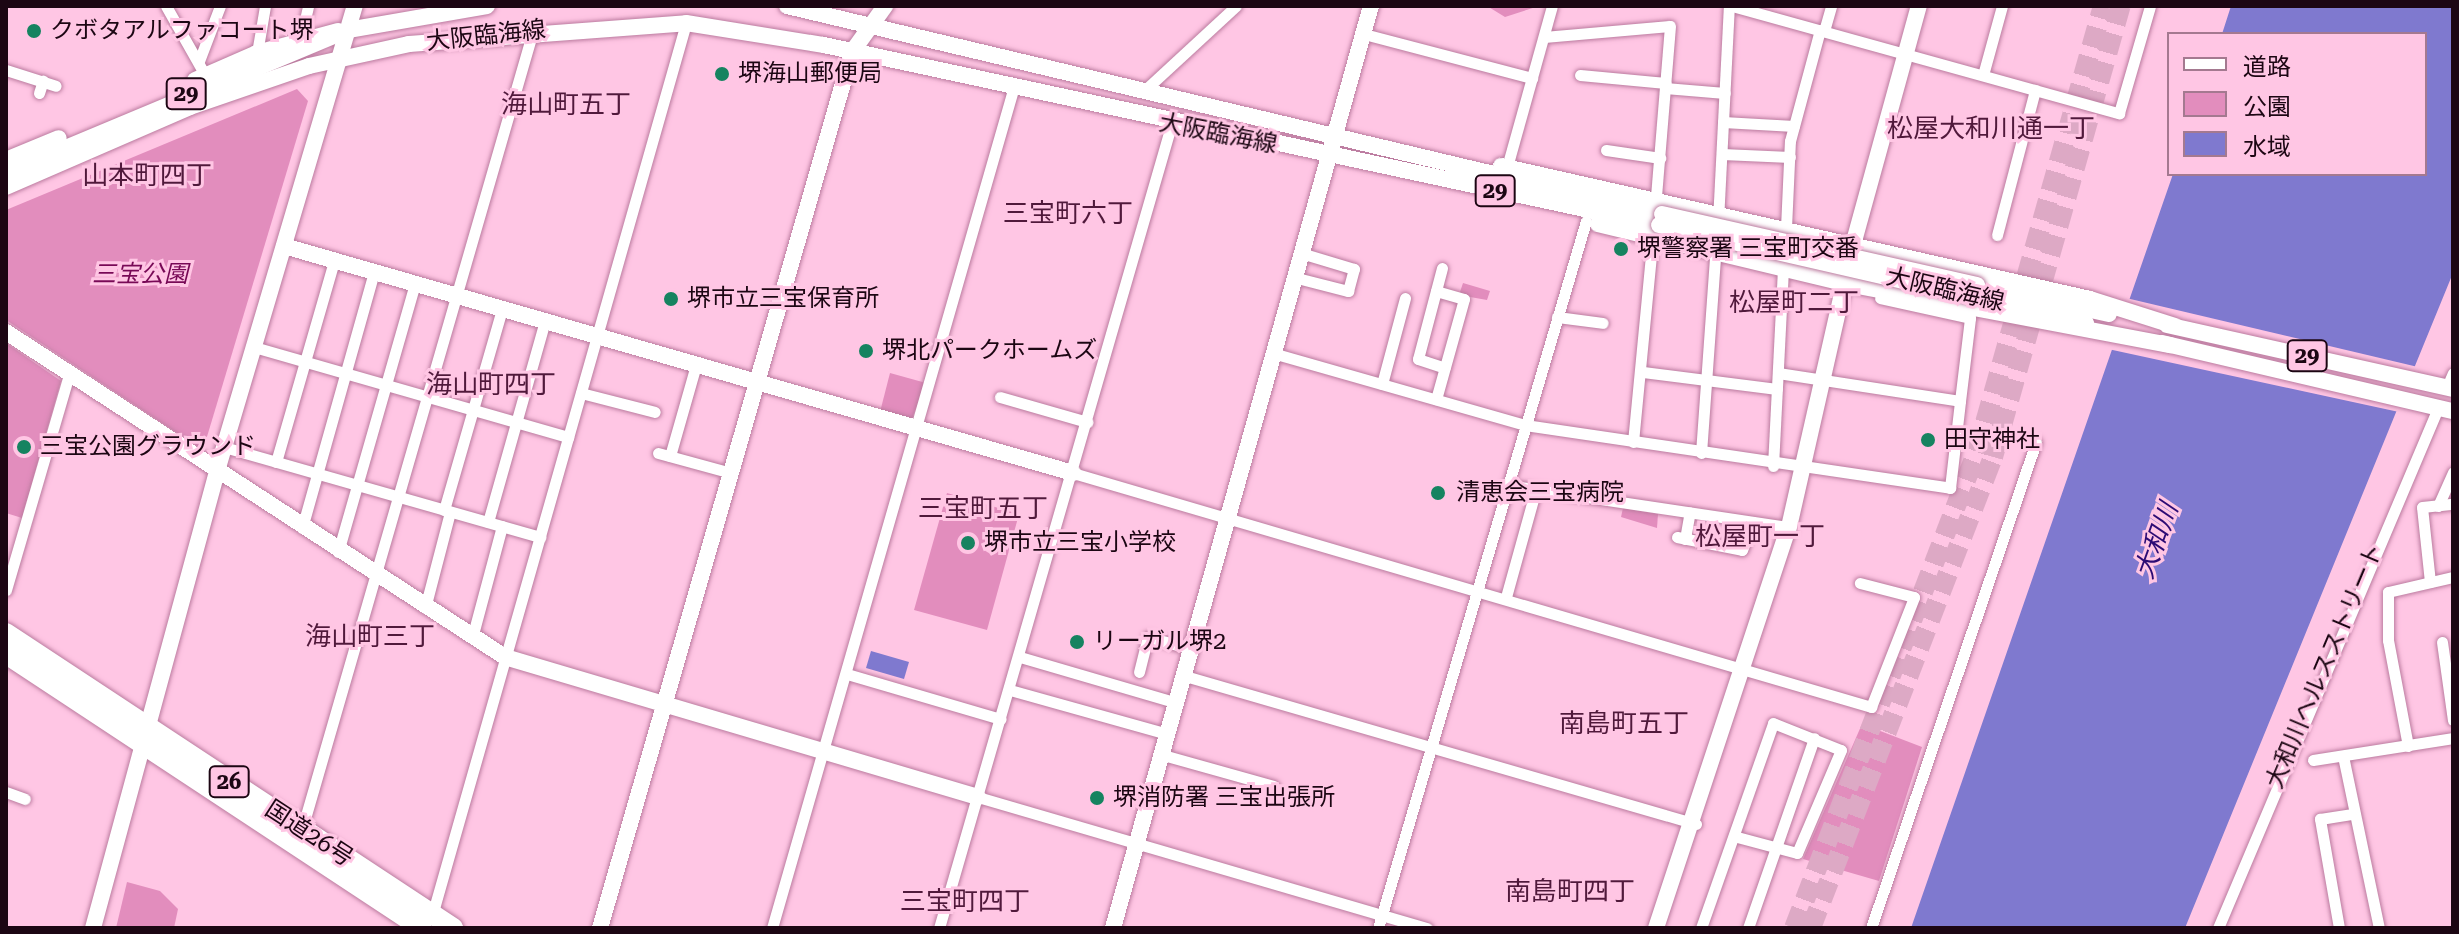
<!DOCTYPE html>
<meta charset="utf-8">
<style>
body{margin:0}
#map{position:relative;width:2459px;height:934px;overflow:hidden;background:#ffc6e4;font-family:"Roboto Serif","Noto Sans JP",serif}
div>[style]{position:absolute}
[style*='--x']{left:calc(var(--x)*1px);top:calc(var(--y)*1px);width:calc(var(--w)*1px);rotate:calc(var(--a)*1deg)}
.green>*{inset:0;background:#e28dbd}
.water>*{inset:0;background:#7f79cf}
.pier>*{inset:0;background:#ffc6e4}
.highway-tunnel>*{height:20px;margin-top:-10px;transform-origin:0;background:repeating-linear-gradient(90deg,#dda9c5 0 20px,transparent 0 30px)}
.roads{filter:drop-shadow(0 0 2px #bb7b9f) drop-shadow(0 0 2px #bb7b9f)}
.street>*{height:11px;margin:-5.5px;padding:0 5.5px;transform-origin:5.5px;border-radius:5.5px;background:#fff}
.secondary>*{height:16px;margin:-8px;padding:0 8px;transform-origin:8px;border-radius:8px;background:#fff}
.primary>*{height:16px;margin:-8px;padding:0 8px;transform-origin:8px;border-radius:8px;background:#fff}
.highway>*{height:20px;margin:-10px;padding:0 10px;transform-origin:10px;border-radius:10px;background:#fff}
.bridges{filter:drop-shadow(0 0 2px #bb7b9f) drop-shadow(0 0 2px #bb7b9f)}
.primary-bridge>*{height:16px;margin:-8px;padding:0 8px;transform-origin:8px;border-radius:8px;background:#fff}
.dots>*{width:22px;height:22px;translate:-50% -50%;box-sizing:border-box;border:4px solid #ffc6e4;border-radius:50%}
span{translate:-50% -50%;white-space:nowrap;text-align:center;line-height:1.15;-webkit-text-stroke:6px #ffc6e4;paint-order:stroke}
.shield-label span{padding:2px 6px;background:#ffc6e4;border:2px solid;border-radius:6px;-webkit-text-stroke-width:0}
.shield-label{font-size:22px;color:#1c0613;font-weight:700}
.poi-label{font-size:24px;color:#1c0613}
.left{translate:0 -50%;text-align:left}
.street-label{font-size:24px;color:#1c0613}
.park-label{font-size:24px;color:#780956;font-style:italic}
.neighbourhood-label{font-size:26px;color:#50193b}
.water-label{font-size:26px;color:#2c0b74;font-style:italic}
.frame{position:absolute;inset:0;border:8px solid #1c0613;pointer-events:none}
.legend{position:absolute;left:2167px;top:32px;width:260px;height:144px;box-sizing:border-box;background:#ffc6e4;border:2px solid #a47990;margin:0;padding:10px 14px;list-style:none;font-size:24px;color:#1c0613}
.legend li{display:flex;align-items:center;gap:16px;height:40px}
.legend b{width:40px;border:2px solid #a47990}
</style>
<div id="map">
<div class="green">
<div style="clip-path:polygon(1487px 6px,1539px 6px,1505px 17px)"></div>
<div style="clip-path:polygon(297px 89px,308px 101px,203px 450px,6px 320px,6px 210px)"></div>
<div style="clip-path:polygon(1463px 283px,1490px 291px,1487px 300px,1459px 295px)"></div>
<div style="clip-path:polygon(6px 343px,61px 381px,22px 518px,6px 513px)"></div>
<div style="clip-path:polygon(890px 373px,926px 383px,911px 421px,880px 412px)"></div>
<div style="clip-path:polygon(947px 493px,1019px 514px,987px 630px,914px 610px)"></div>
<div style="clip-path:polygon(1623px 508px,1658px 514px,1657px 528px,1621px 517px)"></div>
<div style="clip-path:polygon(1862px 724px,1922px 747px,1879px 881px,1803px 859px)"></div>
<div style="clip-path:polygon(127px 882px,160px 891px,178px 909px,174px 928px,116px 928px)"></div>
</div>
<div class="water">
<div style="clip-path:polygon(2231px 6px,2453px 6px,2453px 273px,2185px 928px,1911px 928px,2173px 174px,2425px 174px,2425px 34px,2222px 34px)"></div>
<div style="clip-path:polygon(871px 651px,909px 662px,904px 679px,866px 668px)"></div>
</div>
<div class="pier">
<div style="clip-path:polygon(2126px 298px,2418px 367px,2399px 412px,2108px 349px)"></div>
</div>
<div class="highway-tunnel">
<div style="--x:1794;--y:928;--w:511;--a:-69.01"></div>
<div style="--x:1977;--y:451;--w:462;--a:-74.2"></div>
<div style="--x:1811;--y:928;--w:505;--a:-68.87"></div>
<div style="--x:1993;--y:457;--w:469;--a:-74.2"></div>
</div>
<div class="roads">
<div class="street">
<div style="--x:166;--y:6;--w:79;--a:60.5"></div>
<div style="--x:1732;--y:6;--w:402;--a:15.5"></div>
<div style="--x:2119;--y:113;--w:111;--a:-73.8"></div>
<div style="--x:1824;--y:31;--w:26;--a:-74"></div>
<div style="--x:1364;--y:34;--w:174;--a:14.7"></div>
<div style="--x:301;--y:37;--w:32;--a:-77"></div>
<div style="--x:1544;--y:37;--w:126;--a:-5"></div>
<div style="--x:1670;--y:26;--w:173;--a:94.7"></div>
<div style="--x:257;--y:53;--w:48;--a:-80.3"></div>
<div style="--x:199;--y:61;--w:59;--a:-69.1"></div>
<div style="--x:6;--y:70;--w:52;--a:17.7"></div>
<div style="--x:1580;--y:75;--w:86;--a:5.3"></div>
<div style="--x:1983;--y:75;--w:72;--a:-74.6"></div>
<div style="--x:1665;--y:88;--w:60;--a:4.8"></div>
<div style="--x:1146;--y:89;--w:122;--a:-42.7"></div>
<div style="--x:39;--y:93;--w:13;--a:-72"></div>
<div style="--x:1723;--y:122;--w:71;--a:3.2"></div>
<div style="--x:1606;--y:150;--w:55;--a:8.4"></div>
<div style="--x:1722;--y:154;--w:68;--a:2.5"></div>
<div style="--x:1507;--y:167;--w:167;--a:-74.4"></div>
<div style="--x:1718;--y:221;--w:215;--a:-87.1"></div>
<div style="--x:1786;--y:228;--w:87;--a:-87.4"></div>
<div style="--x:1790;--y:141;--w:115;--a:-74.9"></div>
<div style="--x:1997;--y:235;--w:150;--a:-75.3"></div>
<div style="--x:1442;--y:268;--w:94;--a:104.8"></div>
<div style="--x:1418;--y:359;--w:28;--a:18"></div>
<div style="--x:1297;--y:278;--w:53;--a:14.3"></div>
<div style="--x:1348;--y:291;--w:23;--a:-75"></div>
<div style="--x:1354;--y:269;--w:52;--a:-163.3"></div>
<div style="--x:1436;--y:291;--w:29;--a:16"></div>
<div style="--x:1464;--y:299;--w:104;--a:105.6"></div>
<div style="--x:1557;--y:317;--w:46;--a:7.4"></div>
<div style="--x:254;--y:347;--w:327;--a:16"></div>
<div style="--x:1276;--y:354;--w:259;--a:15.9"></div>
<div style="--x:1525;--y:425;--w:430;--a:8.4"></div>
<div style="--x:1950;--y:488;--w:88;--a:-83.4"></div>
<div style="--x:1643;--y:372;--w:135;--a:7.2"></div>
<div style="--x:1778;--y:373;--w:184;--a:8.7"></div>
<div style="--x:1960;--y:401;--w:84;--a:-83.1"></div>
<div style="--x:1970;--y:318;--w:92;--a:-167.5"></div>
<div style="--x:1382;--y:384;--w:89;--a:-75"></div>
<div style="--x:2447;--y:387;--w:15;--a:-67"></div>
<div style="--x:581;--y:393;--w:76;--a:14.4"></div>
<div style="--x:1000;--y:397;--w:91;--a:16"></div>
<div style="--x:1633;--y:442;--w:207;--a:-84.5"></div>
<div style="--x:224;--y:447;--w:329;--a:15.9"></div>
<div style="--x:658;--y:453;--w:76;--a:15.3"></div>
<div style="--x:1701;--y:453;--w:208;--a:-85.9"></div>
<div style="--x:670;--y:456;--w:95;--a:-74.1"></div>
<div style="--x:276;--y:462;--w:209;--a:-73.9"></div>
<div style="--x:1773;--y:466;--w:199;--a:-87.1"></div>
<div style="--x:1073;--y:473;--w:832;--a:16.34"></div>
<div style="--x:1871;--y:707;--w:118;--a:-68.6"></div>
<div style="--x:1914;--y:597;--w:56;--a:-165.5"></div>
<div style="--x:1507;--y:485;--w:285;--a:8.5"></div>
<div style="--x:2438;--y:506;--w:37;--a:-66"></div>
<div style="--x:444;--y:510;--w:209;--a:-73.9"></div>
<div style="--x:488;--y:522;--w:209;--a:-74.2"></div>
<div style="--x:302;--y:528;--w:266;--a:-74.3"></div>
<div style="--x:1677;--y:537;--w:66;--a:11.3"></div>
<div style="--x:1742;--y:550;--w:30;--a:-69"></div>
<div style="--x:1685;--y:539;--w:27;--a:-80"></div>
<div style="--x:338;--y:552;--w:279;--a:-74"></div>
<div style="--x:2430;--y:582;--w:75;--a:-96.1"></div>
<div style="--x:2422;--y:507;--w:31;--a:-6"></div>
<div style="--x:6;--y:590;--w:225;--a:-73.7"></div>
<div style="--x:1506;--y:597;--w:112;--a:-74.5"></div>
<div style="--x:425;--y:608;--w:99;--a:-75.4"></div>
<div style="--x:472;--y:638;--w:116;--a:-75"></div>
<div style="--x:2442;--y:642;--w:79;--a:82"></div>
<div style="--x:1020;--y:657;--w:164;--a:16.3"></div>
<div style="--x:1139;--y:672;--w:36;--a:-76"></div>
<div style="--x:1148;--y:637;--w:46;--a:15.3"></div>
<div style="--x:847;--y:674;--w:160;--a:16.3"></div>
<div style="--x:1185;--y:676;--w:532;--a:16.15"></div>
<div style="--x:1010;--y:690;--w:164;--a:15.6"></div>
<div style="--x:2408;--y:746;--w:108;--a:-100.7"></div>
<div style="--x:2388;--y:640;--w:48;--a:-90"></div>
<div style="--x:2388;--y:592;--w:67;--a:-13"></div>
<div style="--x:1163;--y:755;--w:115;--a:15.6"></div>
<div style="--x:2343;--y:756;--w:176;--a:78.2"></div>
<div style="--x:2313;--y:760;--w:142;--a:-8.9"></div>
<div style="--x:6;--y:792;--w:20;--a:20"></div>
<div style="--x:978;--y:797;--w:468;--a:16.3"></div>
<div style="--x:302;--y:829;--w:831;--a:-73.86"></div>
<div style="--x:431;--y:919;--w:932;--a:-74.11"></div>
<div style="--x:772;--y:928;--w:872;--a:-73.96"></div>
<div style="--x:939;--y:928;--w:835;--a:-73.87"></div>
<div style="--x:1378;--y:928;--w:737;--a:-73.61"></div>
<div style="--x:1701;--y:928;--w:217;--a:-70.6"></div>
<div style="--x:1773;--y:723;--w:73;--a:21.7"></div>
<div style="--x:1841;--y:750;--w:112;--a:113.1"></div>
<div style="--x:1797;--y:853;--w:62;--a:-165.1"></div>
<div style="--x:1748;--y:928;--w:201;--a:-70.8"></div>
<div style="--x:1871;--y:928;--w:513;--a:-71.25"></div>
<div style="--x:2218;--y:928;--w:565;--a:-67.07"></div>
<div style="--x:2339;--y:928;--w:111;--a:-99.9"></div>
<div style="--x:2320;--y:819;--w:33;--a:-9"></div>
</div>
<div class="secondary">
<div style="--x:284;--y:246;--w:821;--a:16.05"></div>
<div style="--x:6;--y:332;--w:596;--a:33.08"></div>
<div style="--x:505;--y:657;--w:493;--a:16.5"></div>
<div style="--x:93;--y:928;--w:474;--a:-74.8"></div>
<div style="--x:217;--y:471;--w:485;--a:-73.5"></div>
<div style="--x:600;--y:928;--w:912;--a:-73.95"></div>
<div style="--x:852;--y:52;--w:57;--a:-54.3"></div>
<div style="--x:1113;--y:928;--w:957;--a:-74.37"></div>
<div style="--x:1656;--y:928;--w:422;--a:-71.7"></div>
<div style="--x:1789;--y:527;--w:289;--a:-77.2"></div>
<div style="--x:1853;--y:245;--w:248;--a:-74.6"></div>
</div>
<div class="primary">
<div style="--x:787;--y:6;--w:899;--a:13.37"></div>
<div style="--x:195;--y:80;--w:68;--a:-23.5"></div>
<div style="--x:257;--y:53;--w:84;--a:-15.2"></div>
<div style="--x:6;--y:160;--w:57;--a:-22.5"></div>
<div style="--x:1501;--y:166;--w:604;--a:12.72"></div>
<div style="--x:2090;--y:299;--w:89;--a:17.6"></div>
<div style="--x:6;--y:173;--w:371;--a:-22.7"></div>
<div style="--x:348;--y:30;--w:141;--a:-9.8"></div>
<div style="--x:6;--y:187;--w:201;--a:-23.5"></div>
<div style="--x:190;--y:107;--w:126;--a:-19"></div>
<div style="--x:309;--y:66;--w:102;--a:-12.4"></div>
<div style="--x:409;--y:44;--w:278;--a:-4.3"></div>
<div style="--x:686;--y:23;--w:140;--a:9.1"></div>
<div style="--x:824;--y:45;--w:854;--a:12.17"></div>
<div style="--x:1598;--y:224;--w:256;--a:13.5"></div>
<div style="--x:1847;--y:284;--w:330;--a:10.7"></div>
<div style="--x:1977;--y:285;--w:135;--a:12.4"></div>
<div style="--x:1974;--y:297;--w:115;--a:13.1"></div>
<div style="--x:2167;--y:325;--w:293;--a:12.6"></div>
<div style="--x:2162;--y:343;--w:299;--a:13.2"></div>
</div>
<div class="highway">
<div style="--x:6;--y:633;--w:536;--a:33.42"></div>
<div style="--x:6;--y:654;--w:498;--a:33.4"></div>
</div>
</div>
<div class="bridges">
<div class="primary-bridge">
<div style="--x:1662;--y:214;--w:323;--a:12.7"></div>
<div style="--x:1659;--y:225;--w:323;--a:12.9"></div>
</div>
</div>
<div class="dots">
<div style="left:34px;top:31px;background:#168360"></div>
<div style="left:722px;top:74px;background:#168360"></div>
<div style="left:1621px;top:249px;background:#168360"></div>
<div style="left:671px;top:299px;background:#168360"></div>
<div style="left:866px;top:351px;background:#168360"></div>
<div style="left:1928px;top:440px;background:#168360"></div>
<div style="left:24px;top:447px;background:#168360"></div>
<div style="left:1438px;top:493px;background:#168360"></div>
<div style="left:968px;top:543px;background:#168360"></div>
<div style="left:1077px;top:642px;background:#168360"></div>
<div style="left:1097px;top:798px;background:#168360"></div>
</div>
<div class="shield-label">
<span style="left:186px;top:94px">29</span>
<span style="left:1495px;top:191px">29</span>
<span style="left:2307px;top:356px">29</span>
<span style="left:229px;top:782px">26</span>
</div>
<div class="poi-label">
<span class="left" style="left:50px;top:31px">クボタアルファコート堺</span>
<span class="left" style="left:738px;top:74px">堺海山郵便局</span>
<span class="left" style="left:1637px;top:249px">堺警察署 三宝町交番</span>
<span class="left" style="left:687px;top:299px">堺市立三宝保育所</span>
<span class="left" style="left:882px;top:351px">堺北パークホームズ</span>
<span class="left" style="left:1944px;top:440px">田守神社</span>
<span class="left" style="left:40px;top:447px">三宝公園グラウンド</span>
<span class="left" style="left:1456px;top:493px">清恵会三宝病院</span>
<span class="left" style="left:984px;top:543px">堺市立三宝小学校</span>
<span class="left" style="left:1093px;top:642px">リーガル堺2</span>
<span class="left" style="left:1113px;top:798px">堺消防署 三宝出張所</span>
</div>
<div class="street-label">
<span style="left:486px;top:36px;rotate:-6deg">大阪臨海線</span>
<span style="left:1218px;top:134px;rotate:11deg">大阪臨海線</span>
<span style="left:1945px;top:290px;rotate:13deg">大阪臨海線</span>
<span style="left:2325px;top:666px;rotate:-67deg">大和川ヘルスストリート</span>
<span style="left:309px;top:834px;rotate:33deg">国道26号</span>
</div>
<div class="park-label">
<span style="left:140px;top:275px">三宝公園</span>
</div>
<div class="neighbourhood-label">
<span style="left:566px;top:105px">海山町五丁</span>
<span style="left:1991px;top:129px">松屋大和川通一丁</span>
<span style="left:147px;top:176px">山本町四丁</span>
<span style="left:1068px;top:214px">三宝町六丁</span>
<span style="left:1794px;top:303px">松屋町二丁</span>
<span style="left:491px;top:385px">海山町四丁</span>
<span style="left:983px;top:509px">三宝町五丁</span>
<span style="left:1760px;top:537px">松屋町一丁</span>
<span style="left:370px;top:637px">海山町三丁</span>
<span style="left:1624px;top:724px">南島町五丁</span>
<span style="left:1570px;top:892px">南島町四丁</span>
<span style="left:965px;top:902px">三宝町四丁</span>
</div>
<div class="water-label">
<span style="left:2157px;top:541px;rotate:-70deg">大和川</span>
</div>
<div class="frame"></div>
<ul class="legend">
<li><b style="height:10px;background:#fff"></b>道路</li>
<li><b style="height:22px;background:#e28dbd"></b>公園</li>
<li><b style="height:22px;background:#7f79cf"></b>水域</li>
</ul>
</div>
